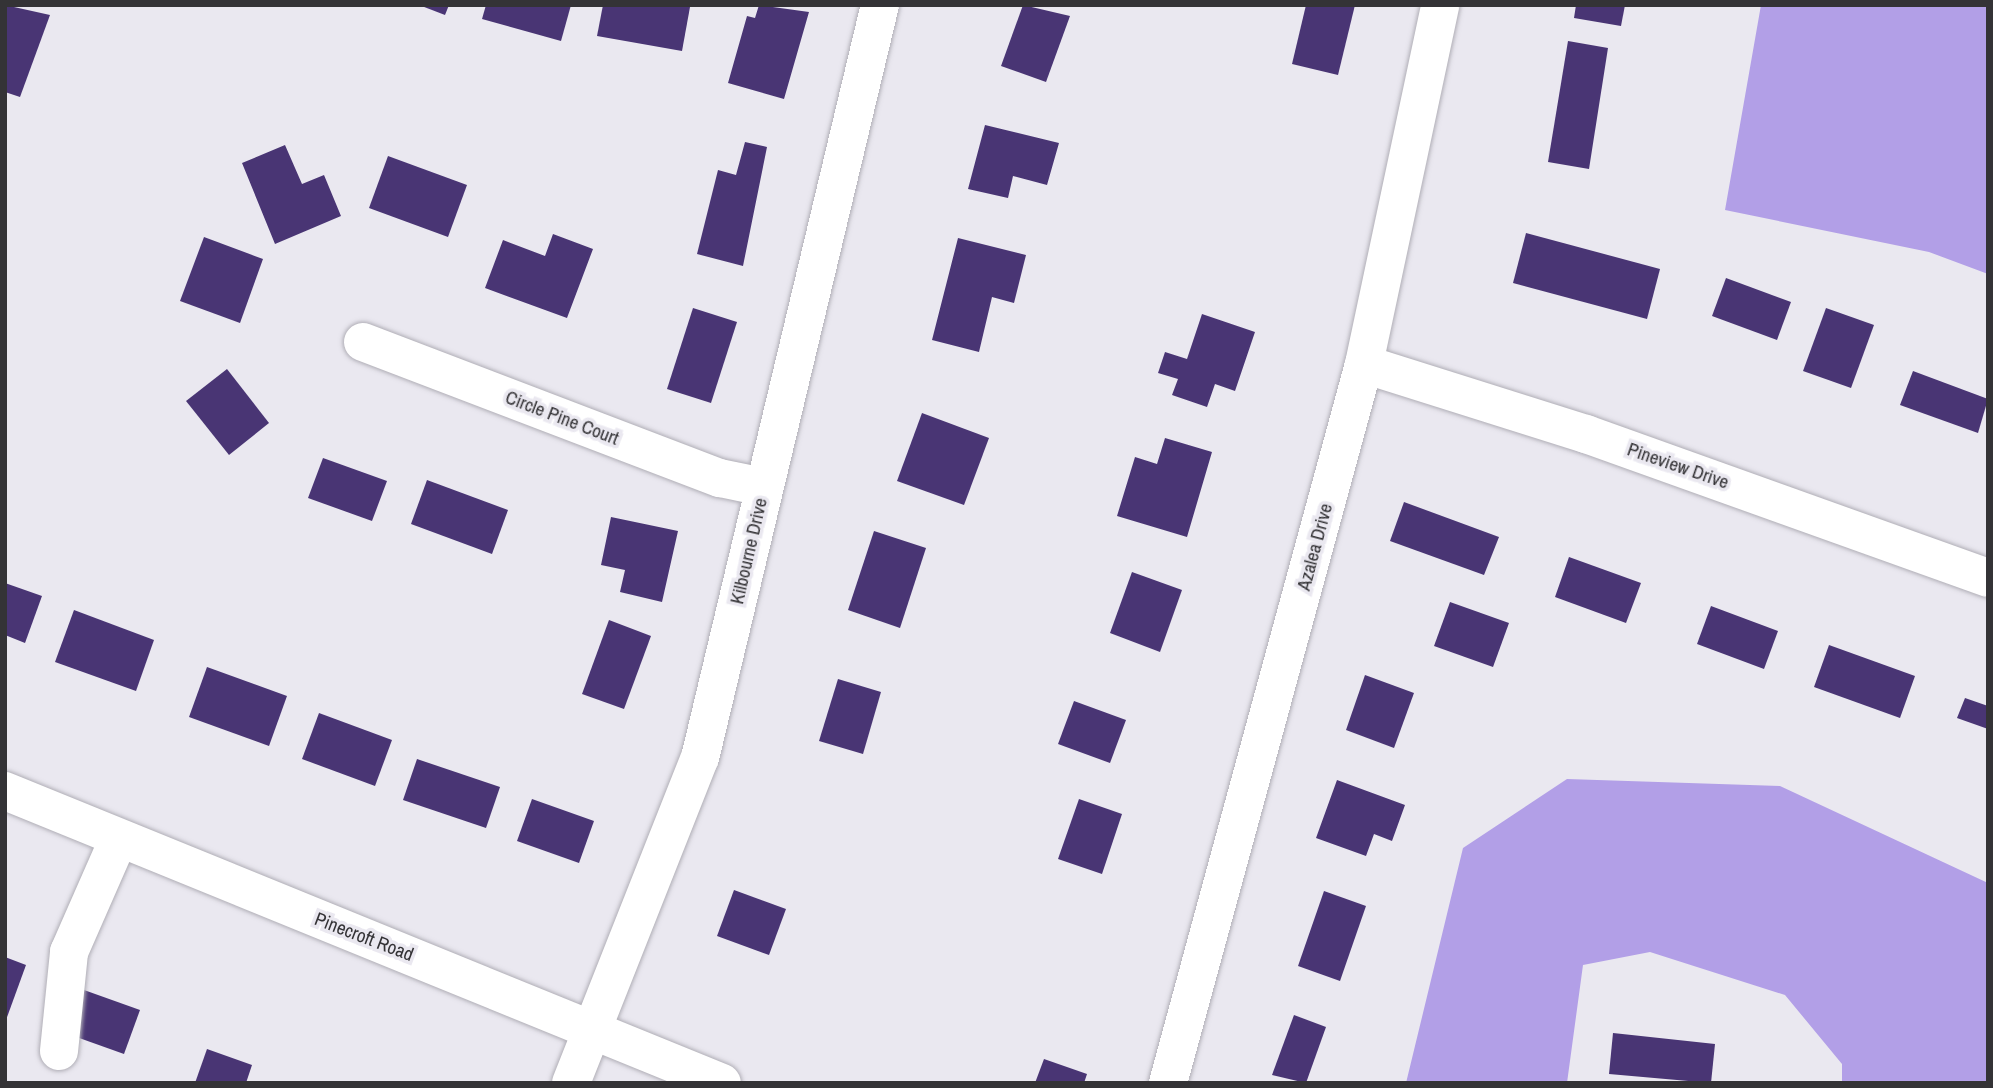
<!DOCTYPE html>
<style>
body{margin:0}
#map{position:relative;width:1993px;height:1088px;overflow:hidden;background:#eae8f0;font-family:"Archivo Narrow",sans-serif}
div>[style]{position:absolute}
[style*='--x']{left:calc(var(--x)*1px);top:calc(var(--y)*1px);width:calc(var(--w)*1px);rotate:calc(var(--a)*1deg)}
.forest>*{inset:0;background:#b29fe7}
.building>*{inset:0;background:#493574}
.roads{filter:drop-shadow(0 0 2px #b0aeb6) drop-shadow(0 0 2px #b0aeb6)}
.minor>*{height:38px;margin:-19px;padding:0 19px;transform-origin:19px;border-radius:19px;background:#fff}
span{translate:-50% -50%;white-space:nowrap;text-align:center;line-height:1.15;-webkit-text-stroke:7px #eae8f0;paint-order:stroke}
.street-label{font-size:19px;color:#343336}
.frame{position:absolute;inset:0;border:7px solid #343336;pointer-events:none}
</style>
<div id="map">
<div class="forest">
<div style="clip-path:polygon(1761px 5px,1988px 5px,1988px 274px,1929px 252px,1725px 210px)"></div>
<div style="clip-path:polygon(1567px 779px,1780px 786px,1988px 883px,1988px 1083px,1842px 1083px,1842px 1064px,1785px 995px,1650px 952px,1583px 965px,1567px 1083px,1406px 1083px,1463px 848px)"></div>
</div>
<div class="building">
<div style="clip-path:polygon(5px 5px,50px 15px,20px 97px,5px 92px)"></div>
<div style="clip-path:polygon(419px 5px,449px 5px,445px 15px)"></div>
<div style="clip-path:polygon(486px 5px,571px 5px,561px 41px,482px 19px)"></div>
<div style="clip-path:polygon(603px 5px,690px 7px,682px 51px,597px 36px)"></div>
<div style="clip-path:polygon(759px 5px,809px 12px,784px 99px,728px 83px,747px 16px,755px 18px)"></div>
<div style="clip-path:polygon(1023px 5px,1070px 16px,1046px 82px,1001px 66px)"></div>
<div style="clip-path:polygon(1306px 5px,1355px 5px,1338px 75px,1292px 64px)"></div>
<div style="clip-path:polygon(1576px 5px,1625px 5px,1621px 26px,1574px 18px)"></div>
<div style="clip-path:polygon(1568px 41px,1608px 48px,1589px 169px,1548px 162px)"></div>
<div style="clip-path:polygon(985px 125px,1059px 143px,1047px 185px,1013px 176px,1008px 198px,968px 189px)"></div>
<div style="clip-path:polygon(745px 142px,767px 147px,743px 266px,697px 254px,718px 170px,736px 175px)"></div>
<div style="clip-path:polygon(285px 145px,302px 184px,324px 175px,341px 216px,275px 244px,242px 163px)"></div>
<div style="clip-path:polygon(388px 156px,467px 185px,448px 237px,369px 208px)"></div>
<div style="clip-path:polygon(1526px 233px,1660px 269px,1647px 319px,1513px 283px)"></div>
<div style="clip-path:polygon(553px 234px,593px 249px,567px 318px,485px 288px,503px 240px,545px 256px)"></div>
<div style="clip-path:polygon(204px 237px,263px 259px,240px 323px,180px 301px)"></div>
<div style="clip-path:polygon(958px 238px,1026px 255px,1014px 303px,992px 297px,979px 352px,932px 340px)"></div>
<div style="clip-path:polygon(1726px 278px,1791px 302px,1777px 340px,1712px 316px)"></div>
<div style="clip-path:polygon(693px 308px,737px 322px,711px 403px,667px 389px)"></div>
<div style="clip-path:polygon(1826px 308px,1874px 325px,1851px 388px,1803px 371px)"></div>
<div style="clip-path:polygon(1202px 314px,1255px 332px,1235px 391px,1215px 384px,1207px 407px,1172px 395px,1178px 379px,1158px 373px,1165px 352px,1187px 359px)"></div>
<div style="clip-path:polygon(227px 369px,269px 423px,229px 455px,186px 401px)"></div>
<div style="clip-path:polygon(1913px 371px,1988px 399px,1978px 433px,1900px 405px)"></div>
<div style="clip-path:polygon(922px 413px,989px 438px,964px 505px,897px 481px)"></div>
<div style="clip-path:polygon(1165px 438px,1212px 452px,1187px 537px,1117px 516px,1135px 457px,1157px 464px)"></div>
<div style="clip-path:polygon(323px 458px,387px 481px,372px 521px,308px 498px)"></div>
<div style="clip-path:polygon(427px 480px,508px 510px,492px 554px,411px 524px)"></div>
<div style="clip-path:polygon(1404px 502px,1499px 537px,1484px 575px,1390px 541px)"></div>
<div style="clip-path:polygon(611px 517px,678px 531px,662px 602px,620px 592px,625px 570px,601px 565px)"></div>
<div style="clip-path:polygon(874px 531px,926px 548px,900px 628px,848px 610px)"></div>
<div style="clip-path:polygon(1569px 557px,1641px 583px,1626px 623px,1555px 597px)"></div>
<div style="clip-path:polygon(1132px 572px,1182px 590px,1160px 652px,1110px 633px)"></div>
<div style="clip-path:polygon(5px 583px,42px 596px,25px 643px,5px 635px)"></div>
<div style="clip-path:polygon(1450px 602px,1509px 623px,1493px 667px,1434px 646px)"></div>
<div style="clip-path:polygon(1711px 606px,1778px 631px,1764px 669px,1697px 644px)"></div>
<div style="clip-path:polygon(74px 610px,154px 640px,136px 691px,55px 662px)"></div>
<div style="clip-path:polygon(609px 620px,651px 636px,624px 709px,582px 694px)"></div>
<div style="clip-path:polygon(1829px 645px,1915px 676px,1900px 718px,1814px 687px)"></div>
<div style="clip-path:polygon(207px 667px,287px 696px,269px 746px,189px 717px)"></div>
<div style="clip-path:polygon(1365px 675px,1414px 693px,1394px 748px,1346px 730px)"></div>
<div style="clip-path:polygon(838px 679px,881px 692px,863px 754px,819px 741px)"></div>
<div style="clip-path:polygon(1965px 698px,1988px 706px,1988px 729px,1957px 718px)"></div>
<div style="clip-path:polygon(1074px 701px,1126px 720px,1110px 763px,1058px 744px)"></div>
<div style="clip-path:polygon(319px 713px,392px 740px,375px 786px,302px 759px)"></div>
<div style="clip-path:polygon(417px 759px,500px 787px,486px 828px,403px 800px)"></div>
<div style="clip-path:polygon(1337px 780px,1405px 805px,1392px 841px,1374px 834px,1366px 856px,1316px 838px)"></div>
<div style="clip-path:polygon(532px 799px,594px 821px,579px 863px,517px 841px)"></div>
<div style="clip-path:polygon(1079px 799px,1122px 814px,1102px 874px,1058px 859px)"></div>
<div style="clip-path:polygon(734px 890px,786px 909px,769px 955px,717px 936px)"></div>
<div style="clip-path:polygon(1324px 891px,1366px 906px,1340px 981px,1298px 966px)"></div>
<div style="clip-path:polygon(5px 957px,26px 965px,6px 1020px,5px 1020px)"></div>
<div style="clip-path:polygon(84px 990px,140px 1010px,124px 1054px,68px 1034px)"></div>
<div style="clip-path:polygon(1294px 1015px,1326px 1027px,1306px 1083px,1272px 1075px)"></div>
<div style="clip-path:polygon(1613px 1033px,1715px 1044px,1711px 1083px,1609px 1074px)"></div>
<div style="clip-path:polygon(207px 1049px,252px 1065px,246px 1083px,195px 1083px)"></div>
<div style="clip-path:polygon(1044px 1059px,1087px 1074px,1084px 1083px,1035px 1083px)"></div>
</div>
<div class="roads">
<div class="minor">
<div style="--x:363;--y:342;--w:382;--a:20.9"></div>
<div style="--x:720;--y:478;--w:45;--a:11.6"></div>
<div style="--x:1364;--y:364;--w:233;--a:17.5"></div>
<div style="--x:1586;--y:434;--w:427;--a:19.7"></div>
<div style="--x:5;--y:791;--w:774;--a:22.16"></div>
<div style="--x:59;--y:1051;--w:100;--a:-84.2"></div>
<div style="--x:69;--y:952;--w:124;--a:-66.3"></div>
<div style="--x:571;--y:1083;--w:350;--a:-68.4"></div>
<div style="--x:700;--y:758;--w:774;--a:-76.56"></div>
<div style="--x:1168;--y:1083;--w:745;--a:-74.75"></div>
<div style="--x:1364;--y:364;--w:367;--a:-78"></div>
</div>
</div>
<div class="street-label">
<span style="left:562px;top:418px;rotate:21deg">Circle Pine Court</span>
<span style="left:1678px;top:466px;rotate:19deg">Pineview Drive</span>
<span style="left:1315px;top:547px;rotate:-75deg">Azalea Drive</span>
<span style="left:749px;top:551px;rotate:-77deg">Kilbourne Drive</span>
<span style="left:364px;top:937px;rotate:21deg">Pinecroft Road</span>
</div>
<div class="frame"></div>
</div>
